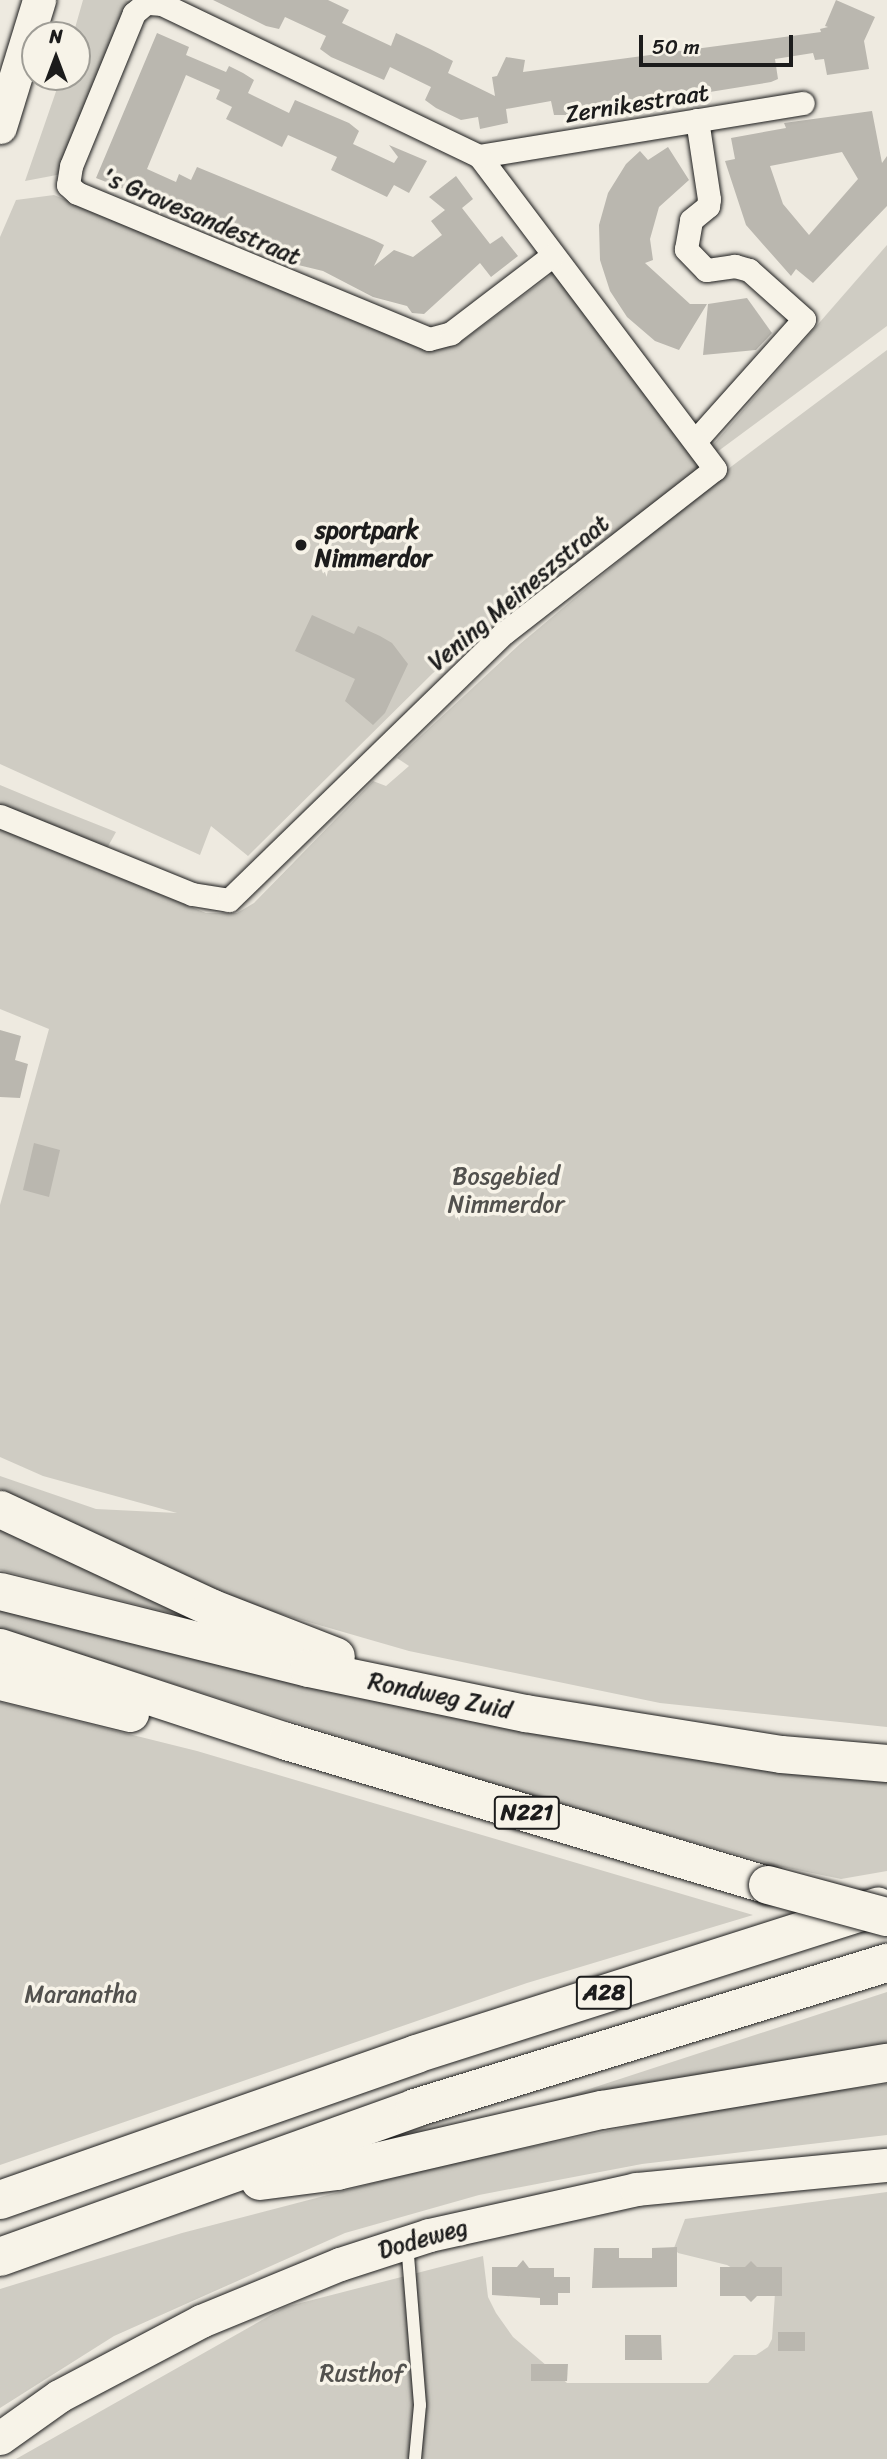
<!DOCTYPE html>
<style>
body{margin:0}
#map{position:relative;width:887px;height:2459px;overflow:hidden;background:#eeeae0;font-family:Sriracha,sans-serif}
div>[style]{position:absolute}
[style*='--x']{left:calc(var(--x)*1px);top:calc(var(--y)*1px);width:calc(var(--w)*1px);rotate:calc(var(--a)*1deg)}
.green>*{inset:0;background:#cfccc3}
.building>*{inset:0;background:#bab7af}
.roads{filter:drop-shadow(0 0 2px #1c1c1c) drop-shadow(0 0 2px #1c1c1c)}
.lane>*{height:12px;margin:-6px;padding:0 6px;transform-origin:6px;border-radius:6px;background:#f7f3e8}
.street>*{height:23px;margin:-11.5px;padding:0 11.5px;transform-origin:11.5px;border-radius:11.5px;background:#f7f3e8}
.secondary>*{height:33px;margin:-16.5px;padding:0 16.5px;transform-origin:16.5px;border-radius:16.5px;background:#f7f3e8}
.primary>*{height:37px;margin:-18.5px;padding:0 18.5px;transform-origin:18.5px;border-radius:18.5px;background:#f7f3e8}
.highway>*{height:38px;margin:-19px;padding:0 19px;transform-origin:19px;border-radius:19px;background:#f7f3e8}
.bridges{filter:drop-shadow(0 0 2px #1c1c1c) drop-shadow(0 0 2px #1c1c1c)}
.highway-bridge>*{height:38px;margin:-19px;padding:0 19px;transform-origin:19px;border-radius:19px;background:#f7f3e8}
.dots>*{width:19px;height:19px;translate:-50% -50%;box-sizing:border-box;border:4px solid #f7f3e8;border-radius:50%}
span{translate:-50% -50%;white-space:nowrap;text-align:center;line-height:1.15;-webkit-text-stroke:7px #f7f3e8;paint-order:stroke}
.shield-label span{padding:2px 5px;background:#f7f3e8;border:2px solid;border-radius:5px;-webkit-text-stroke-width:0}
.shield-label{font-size:23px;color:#1c1c1c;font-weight:700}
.street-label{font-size:24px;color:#1c1c1c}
.poi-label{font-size:24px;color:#1c1c1c;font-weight:700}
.left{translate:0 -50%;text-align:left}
.park-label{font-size:24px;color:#52514e}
.north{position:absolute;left:21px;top:21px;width:70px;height:70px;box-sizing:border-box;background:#f7f3e8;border:2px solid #9f9d96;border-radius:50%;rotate:0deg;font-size:19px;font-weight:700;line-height:28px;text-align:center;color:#1c1c1c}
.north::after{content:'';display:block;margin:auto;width:24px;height:32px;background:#1c1c1c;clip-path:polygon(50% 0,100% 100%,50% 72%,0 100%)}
.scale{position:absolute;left:639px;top:35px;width:154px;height:32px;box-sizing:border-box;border:4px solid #1c1c1c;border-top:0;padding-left:9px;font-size:21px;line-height:24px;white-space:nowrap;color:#1c1c1c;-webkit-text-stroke:5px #f7f3e8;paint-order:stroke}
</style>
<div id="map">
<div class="green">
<div style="clip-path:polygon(83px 0,126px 0,137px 5px,62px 174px,25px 181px,61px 77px,77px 77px,77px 35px,73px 35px)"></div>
<div style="clip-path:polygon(54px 195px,403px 340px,445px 346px,462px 341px,555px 272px,700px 467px,433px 673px,248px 856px,211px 826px,200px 855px,0 764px,0 237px,16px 200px)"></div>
<div style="clip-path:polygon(887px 245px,887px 326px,717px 452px,712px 446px)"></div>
<div style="clip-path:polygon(887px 350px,887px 1727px,660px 1703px,409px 1651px,215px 1595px,0 1489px,0 1476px,96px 1509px,177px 1513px,43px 1476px,0 1457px,0 1205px,49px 1029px,0 1009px,0 829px,206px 913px,237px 913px,254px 903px,373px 781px,386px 786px,409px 766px,397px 758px,520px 644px,732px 466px)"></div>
<div style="clip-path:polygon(0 785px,48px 805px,116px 832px,106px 850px,0 807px)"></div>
<div style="clip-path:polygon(0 1518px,218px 1625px,0 1570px)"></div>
<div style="clip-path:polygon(0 1608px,887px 1778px,887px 1871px,841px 1879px,778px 1866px,522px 1794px,0 1629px)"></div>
<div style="clip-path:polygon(0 1702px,197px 1751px,753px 1915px,527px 1983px,0 2165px)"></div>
<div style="clip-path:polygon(887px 1992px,887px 2048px,476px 2126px)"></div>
<div style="clip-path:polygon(887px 2084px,887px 2135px,642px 2164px,479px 2195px,345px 2233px,114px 2336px,0 2408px,0 2289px,182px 2233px,439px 2166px,747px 2102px)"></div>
<div style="clip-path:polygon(887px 2192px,887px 2459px,16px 2459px,285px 2307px,483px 2256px,488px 2297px,496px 2313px,513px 2337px,567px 2383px,708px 2383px,734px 2355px,756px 2355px,768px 2347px,772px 2339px,775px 2293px,727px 2265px,678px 2253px,674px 2248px,685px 2219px)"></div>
</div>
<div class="building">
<div style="clip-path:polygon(213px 0,328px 0,349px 10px,342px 23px,391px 46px,396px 33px,430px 49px,453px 61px,448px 73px,495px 96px,492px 77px,497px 76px,506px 57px,525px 60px,523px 72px,821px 32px,820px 29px,828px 27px,825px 26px,836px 0,875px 17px,864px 41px,869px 69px,827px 75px,824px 59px,815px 60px,813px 53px,775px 59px,778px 79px,771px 82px,567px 115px,554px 115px,551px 101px,506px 109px,508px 123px,480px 129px,478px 117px,461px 120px,436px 108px,425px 100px,431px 87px,390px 67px,384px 80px,331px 57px,320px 49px,326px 36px,285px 17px,279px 29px,266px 26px)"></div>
<div style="clip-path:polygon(157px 33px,189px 47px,186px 55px,226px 72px,229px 66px,243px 73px,254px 80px,248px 93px,289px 113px,295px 100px,349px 123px,359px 131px,353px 144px,394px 163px,398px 157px,389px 145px,427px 161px,409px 193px,394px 185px,387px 197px,331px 170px,337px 157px,288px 135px,282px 147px,226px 119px,232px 107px,216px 99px,220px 90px,186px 75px,147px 169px,176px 182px,179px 174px,191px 180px,197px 167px,374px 240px,384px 245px,374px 266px,394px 250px,413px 257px,442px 235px,431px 221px,445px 210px,429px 197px,456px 176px,473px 199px,462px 208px,490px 244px,502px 236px,518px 256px,491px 277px,480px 263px,424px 314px,412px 313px,407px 306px,373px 297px,323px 271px,294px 264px,222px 229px,174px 214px,169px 199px,132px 183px,129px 191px,96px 178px)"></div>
<div style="clip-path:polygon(evenodd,872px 111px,882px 163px,887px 156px,887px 206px,813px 283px,796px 269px,791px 276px,746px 225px,725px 161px,735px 159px,731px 138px,786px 128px,784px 123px,872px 111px,842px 152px,858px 179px,809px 235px,783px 204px,770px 166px,842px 152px)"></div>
<div style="clip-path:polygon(668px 147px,689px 180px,659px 207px,650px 239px,653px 260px,645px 263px,690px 304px,707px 304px,679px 350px,655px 341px,627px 317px,610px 291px,600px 260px,599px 225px,608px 193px,626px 164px,640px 151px,648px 160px)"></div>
<div style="clip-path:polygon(747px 298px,772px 333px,756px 350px,703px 355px,708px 304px)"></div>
<div style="clip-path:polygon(312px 615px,354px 634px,358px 626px,380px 636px,392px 643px,408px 664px,385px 713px,373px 725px,345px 701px,355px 679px,295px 651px)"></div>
<div style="clip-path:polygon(0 1030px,21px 1036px,15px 1060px,28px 1064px,20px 1098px,0 1097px)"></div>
<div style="clip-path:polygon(34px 1143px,60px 1150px,49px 1197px,23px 1190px)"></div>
<div style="clip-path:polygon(677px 2247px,677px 2287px,592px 2288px,594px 2248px,619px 2248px,619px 2258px,652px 2258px,652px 2248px)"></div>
<div style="clip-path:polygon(523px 2260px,529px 2268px,554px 2268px,554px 2277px,570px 2277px,570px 2293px,558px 2293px,558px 2305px,540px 2305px,540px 2298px,492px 2295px,492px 2267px,517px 2267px)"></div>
<div style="clip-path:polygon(751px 2261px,757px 2267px,782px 2267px,782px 2296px,757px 2296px,751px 2302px,745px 2296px,720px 2296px,720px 2267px,745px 2267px)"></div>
<div style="clip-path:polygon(778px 2332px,805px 2332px,805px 2351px,778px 2351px)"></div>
<div style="clip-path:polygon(625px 2335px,661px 2335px,662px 2360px,625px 2360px)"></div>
<div style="clip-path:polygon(531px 2364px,568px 2364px,567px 2381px,531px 2381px)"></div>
</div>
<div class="roads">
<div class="lane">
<div style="--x:407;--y:2243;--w:163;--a:85.4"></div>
<div style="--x:420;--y:2405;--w:54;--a:95.3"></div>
</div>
<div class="street">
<div style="--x:479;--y:156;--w:328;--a:-9.3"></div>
<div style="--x:696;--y:440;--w:162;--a:-48.2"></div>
<div style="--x:804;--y:319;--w:74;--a:-138.3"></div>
<div style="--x:749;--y:270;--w:15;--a:-164"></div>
<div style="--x:735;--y:266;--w:29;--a:172"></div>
<div style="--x:706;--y:270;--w:29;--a:-134"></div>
<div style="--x:686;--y:249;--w:29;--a:-80"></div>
<div style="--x:691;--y:220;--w:22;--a:-39"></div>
<div style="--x:708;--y:206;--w:7;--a:-82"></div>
<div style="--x:709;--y:199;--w:80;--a:-98.6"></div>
<div style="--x:0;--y:816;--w:207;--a:22.1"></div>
<div style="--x:192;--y:894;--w:37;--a:9"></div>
<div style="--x:229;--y:900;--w:383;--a:-44.2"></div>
<div style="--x:504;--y:633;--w:267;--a:-37.9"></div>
<div style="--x:715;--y:469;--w:392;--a:-127"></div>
<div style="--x:479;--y:156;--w:352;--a:-154.4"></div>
<div style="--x:162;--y:4;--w:16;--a:-176"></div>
<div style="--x:146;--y:3;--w:16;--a:140"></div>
<div style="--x:134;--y:13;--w:165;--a:112.4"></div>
<div style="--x:71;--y:166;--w:19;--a:99"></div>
<div style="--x:68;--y:185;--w:12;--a:42"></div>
<div style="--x:77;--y:193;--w:381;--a:22.5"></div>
<div style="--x:429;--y:339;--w:23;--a:-15"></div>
<div style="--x:451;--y:333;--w:128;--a:-37.4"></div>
</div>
<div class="secondary">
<div style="--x:0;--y:127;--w:133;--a:-72.9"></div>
<div style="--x:0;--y:2438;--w:72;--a:-35.4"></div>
<div style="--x:59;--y:2396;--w:161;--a:-27.8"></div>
<div style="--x:201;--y:2321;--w:150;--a:-22.3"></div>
<div style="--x:340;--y:2264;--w:94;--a:-18"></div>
<div style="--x:429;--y:2235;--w:212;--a:-12.5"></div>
<div style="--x:636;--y:2189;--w:252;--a:-5.5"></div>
</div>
<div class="primary">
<div style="--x:0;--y:1509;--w:232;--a:25"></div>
<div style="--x:210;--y:1607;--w:135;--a:21.3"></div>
<div style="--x:0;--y:1591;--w:317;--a:14"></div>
<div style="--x:308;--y:1668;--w:222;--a:11.7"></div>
<div style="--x:525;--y:1713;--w:259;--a:9.1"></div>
<div style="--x:781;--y:1754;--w:106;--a:4.9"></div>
<div style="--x:0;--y:1647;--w:301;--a:18.2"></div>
<div style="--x:286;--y:1741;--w:503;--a:16.63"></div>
<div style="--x:0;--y:1681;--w:134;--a:13.8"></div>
</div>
<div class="highway">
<div style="--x:260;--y:2181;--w:78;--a:-7.4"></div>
<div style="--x:337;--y:2171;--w:272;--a:-13"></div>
<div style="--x:602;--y:2110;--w:289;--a:-9.4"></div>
<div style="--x:0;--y:2200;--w:441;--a:-19.3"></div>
<div style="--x:416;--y:2054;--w:485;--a:-17.7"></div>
<div style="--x:0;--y:2257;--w:441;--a:-19.7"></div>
<div style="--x:415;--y:2108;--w:494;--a:-17.1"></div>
</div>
</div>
<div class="bridges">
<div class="highway-bridge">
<div style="--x:768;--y:1885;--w:123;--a:15.1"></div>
</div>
</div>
<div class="dots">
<div style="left:301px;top:545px;background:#1c1c1c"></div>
</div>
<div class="shield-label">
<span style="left:527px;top:1813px">N221</span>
<span style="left:604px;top:1993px">A28</span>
</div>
<div class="street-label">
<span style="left:637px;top:104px;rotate:-9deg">Zernikestraat</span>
<span style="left:201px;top:217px;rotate:23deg">'s Gravesandestraat</span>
<span style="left:519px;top:593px;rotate:-40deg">Vening Meineszstraat</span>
<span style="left:440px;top:1696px;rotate:12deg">Rondweg Zuid</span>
<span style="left:423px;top:2239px;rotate:-16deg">Dodeweg</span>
</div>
<div class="poi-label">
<span class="left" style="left:315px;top:545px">sportpark<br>Nimmerdor</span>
</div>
<div class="park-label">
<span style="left:506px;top:1191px">Bosgebied<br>Nimmerdor</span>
<span style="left:81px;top:1995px">Maranatha</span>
<span style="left:362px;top:2374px">Rusthof</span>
</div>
<div class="north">N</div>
<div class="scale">50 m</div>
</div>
